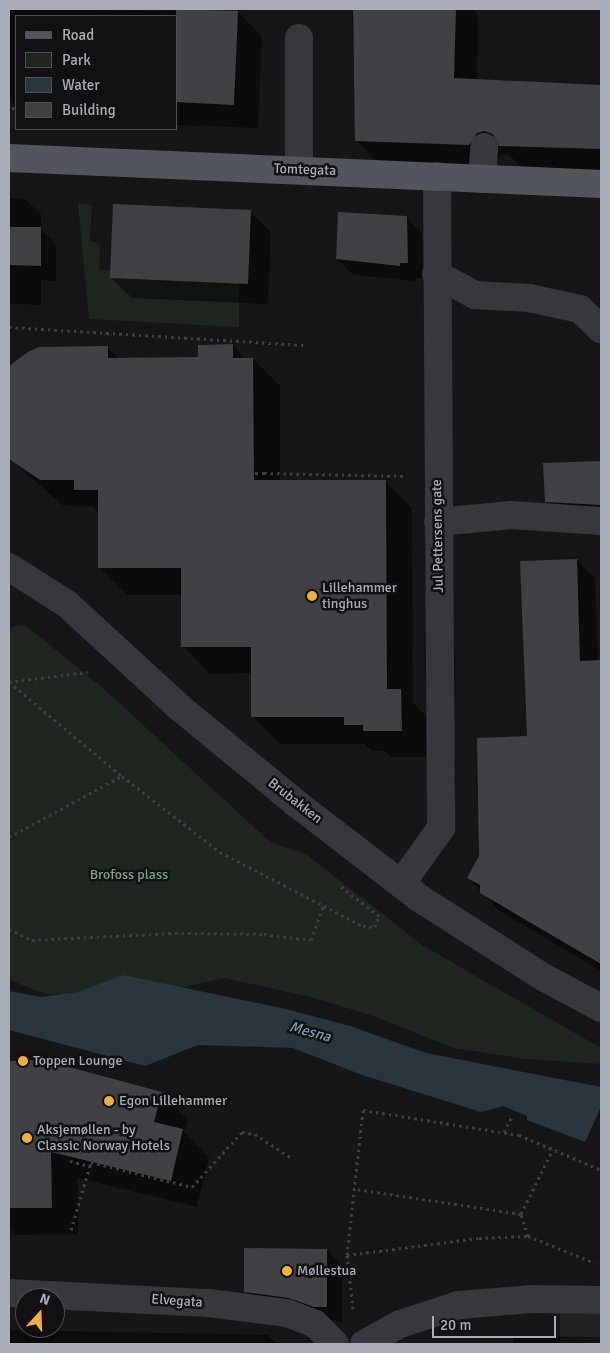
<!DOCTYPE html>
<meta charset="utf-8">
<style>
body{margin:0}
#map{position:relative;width:610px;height:1353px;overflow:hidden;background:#161618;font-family:Signika,sans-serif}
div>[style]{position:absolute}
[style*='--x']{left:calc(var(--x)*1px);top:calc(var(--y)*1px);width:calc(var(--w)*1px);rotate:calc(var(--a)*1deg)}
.built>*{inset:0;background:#222225}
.green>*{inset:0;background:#1e261f}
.water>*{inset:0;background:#2c353c}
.shadow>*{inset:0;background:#0007}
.building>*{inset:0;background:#404145}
.path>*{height:3px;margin-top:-1.5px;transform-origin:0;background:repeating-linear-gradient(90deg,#3d3f44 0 2.5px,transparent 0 6.5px)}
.minor>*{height:28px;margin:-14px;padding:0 14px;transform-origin:14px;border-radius:14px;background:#37383d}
.major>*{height:28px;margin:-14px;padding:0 14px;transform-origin:14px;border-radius:14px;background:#53555c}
.dots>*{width:14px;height:14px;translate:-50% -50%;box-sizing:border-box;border:2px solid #111113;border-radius:50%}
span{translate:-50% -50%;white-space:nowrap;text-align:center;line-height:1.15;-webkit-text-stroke:5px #111113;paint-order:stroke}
.street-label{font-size:14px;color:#a8adb8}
.poi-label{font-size:14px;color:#a8adb8}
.left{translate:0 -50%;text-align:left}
.park-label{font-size:14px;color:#7fa381}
.water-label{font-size:15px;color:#7f9bb3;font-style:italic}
.frame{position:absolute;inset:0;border:10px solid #a8adb8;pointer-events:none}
.legend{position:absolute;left:15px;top:15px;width:162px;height:115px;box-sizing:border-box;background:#111113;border:1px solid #4d4f55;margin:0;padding:6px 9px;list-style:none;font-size:15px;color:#a8adb8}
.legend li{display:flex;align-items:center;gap:10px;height:25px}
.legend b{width:25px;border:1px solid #4d4f55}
.north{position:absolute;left:15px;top:1288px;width:50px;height:50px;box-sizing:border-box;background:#111113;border:1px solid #4d4f55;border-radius:50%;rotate:20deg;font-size:14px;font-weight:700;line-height:20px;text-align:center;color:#a8adb8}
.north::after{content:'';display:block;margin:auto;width:18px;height:22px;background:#f2b134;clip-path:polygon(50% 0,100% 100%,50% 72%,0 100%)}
.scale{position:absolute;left:432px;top:1316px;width:124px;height:22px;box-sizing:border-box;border:2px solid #a8adb8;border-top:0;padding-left:6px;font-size:15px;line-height:18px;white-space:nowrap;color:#a8adb8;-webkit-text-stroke:4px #111113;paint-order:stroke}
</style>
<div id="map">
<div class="built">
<div style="clip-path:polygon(560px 1313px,601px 1314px,601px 1344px,560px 1344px)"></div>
</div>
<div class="green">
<div style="clip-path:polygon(78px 203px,92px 205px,90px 241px,100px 244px,99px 270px,239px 280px,239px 327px,89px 319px)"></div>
<div style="clip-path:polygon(25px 625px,103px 688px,270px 842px,306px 854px,422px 945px,601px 1048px,601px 1064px,526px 1059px,453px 1048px,371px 1015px,310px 997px,225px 978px,151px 994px,46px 994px,9px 980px,9px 628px)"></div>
</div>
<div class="water">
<div style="clip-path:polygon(123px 975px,286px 1009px,350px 1026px,426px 1053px,601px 1087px,601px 1107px,585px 1142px,527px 1120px,527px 1116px,503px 1106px,481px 1112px,362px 1075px,293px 1048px,198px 1045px,145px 1066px,9px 1030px,9px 991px,40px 997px,78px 992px)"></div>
</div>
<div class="shadow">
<div style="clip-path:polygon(9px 9px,238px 12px,262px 36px,258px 128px,176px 125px,176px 16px,16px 16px,16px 108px,9px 100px)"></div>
<div style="clip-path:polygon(352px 9px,474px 9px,478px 17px,477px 81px,601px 88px,601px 170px,523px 168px,508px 154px,500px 156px,492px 167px,379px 163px,356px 140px)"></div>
<div style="clip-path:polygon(9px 198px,25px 199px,41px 214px,41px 229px,56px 244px,56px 281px,41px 280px,41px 305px,9px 304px)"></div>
<div style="clip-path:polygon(250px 211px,271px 232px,268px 304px,132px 298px,111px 278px)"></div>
<div style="clip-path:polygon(406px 217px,422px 233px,423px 278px,415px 278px,415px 281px,353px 275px,337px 259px)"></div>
<div style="clip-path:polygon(233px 346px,246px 359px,253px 359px,280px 386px,280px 481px,385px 481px,412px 508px,413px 703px,428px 718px,428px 757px,391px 757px,385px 751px,372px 751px,365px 744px,280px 744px,253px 717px,252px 673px,210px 674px,183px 646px,182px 595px,127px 595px,100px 568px,99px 513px,93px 507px,62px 505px,9px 457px,9px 371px,19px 359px,107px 347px,119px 359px,199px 359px)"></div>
<div style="clip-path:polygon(601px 462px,601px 519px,562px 517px,546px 501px,544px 464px)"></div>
<div style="clip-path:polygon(576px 560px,595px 578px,598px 661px,601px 661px,601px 971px,500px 911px,468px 878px,480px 857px,529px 737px)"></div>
<div style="clip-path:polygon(43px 1061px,161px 1093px,188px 1120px,184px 1132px,209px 1157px,197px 1207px,78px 1178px,78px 1234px,16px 1235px,9px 1227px,9px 1063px)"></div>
<div style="clip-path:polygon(327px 1250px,342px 1266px,342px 1322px,261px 1307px,245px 1291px)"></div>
<div style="clip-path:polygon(9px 1330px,268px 1335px,277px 1344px,9px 1344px)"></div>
<div style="clip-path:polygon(513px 1336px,601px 1337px,601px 1344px,513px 1344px)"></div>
</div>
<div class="building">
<div style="clip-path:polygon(176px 9px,238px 11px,234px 105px,176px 102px)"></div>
<div style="clip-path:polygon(353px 9px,456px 9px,454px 78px,601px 85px,601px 149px,499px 146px,493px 134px,484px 131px,477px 133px,469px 145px,355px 141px)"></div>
<div style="clip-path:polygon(113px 204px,251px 210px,248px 284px,110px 278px)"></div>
<div style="clip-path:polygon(338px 212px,407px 216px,408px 263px,400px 263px,400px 266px,336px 259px)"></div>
<div style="clip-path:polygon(9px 227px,41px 227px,41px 266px,9px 265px)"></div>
<div style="clip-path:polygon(233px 344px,233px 358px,253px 358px,254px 480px,386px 480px,387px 689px,401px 689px,402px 731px,363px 731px,363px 725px,344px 725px,344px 717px,251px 717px,251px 647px,181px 647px,181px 568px,98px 568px,98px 490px,74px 490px,74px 480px,40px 480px,9px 459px,9px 366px,28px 352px,39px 347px,108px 346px,108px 358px,198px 357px,198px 345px)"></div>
<div style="clip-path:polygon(601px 461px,601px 505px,545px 502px,543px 463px)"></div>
<div style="clip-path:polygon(577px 559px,580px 661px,601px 660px,601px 964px,480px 893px,480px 885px,467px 878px,479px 856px,477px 738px,527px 736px,520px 561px)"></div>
<div style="clip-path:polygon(43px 1060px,162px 1092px,154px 1122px,183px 1129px,171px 1181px,51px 1152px,52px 1208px,9px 1208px,9px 1061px)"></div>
<div style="clip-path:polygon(244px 1248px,327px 1249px,327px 1307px,314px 1307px,289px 1298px,244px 1292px)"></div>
</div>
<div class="path">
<div style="--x:12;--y:108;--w:4;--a:14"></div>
<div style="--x:9;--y:327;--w:297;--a:3.5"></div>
<div style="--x:132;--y:476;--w:132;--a:-1.3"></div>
<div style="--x:264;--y:473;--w:140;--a:1.2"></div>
<div style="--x:9;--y:673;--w:9;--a:90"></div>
<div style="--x:9;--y:682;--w:147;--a:39.8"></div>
<div style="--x:122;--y:776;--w:124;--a:37.8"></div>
<div style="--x:220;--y:852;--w:161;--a:27.4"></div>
<div style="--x:363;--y:926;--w:12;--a:5"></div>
<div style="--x:375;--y:927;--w:12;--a:-70"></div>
<div style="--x:379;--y:916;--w:51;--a:-142.2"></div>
<div style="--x:9;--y:682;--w:79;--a:-7.3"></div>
<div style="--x:9;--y:837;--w:128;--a:-28.4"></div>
<div style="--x:9;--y:929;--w:25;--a:26"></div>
<div style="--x:32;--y:940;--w:143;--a:-2.8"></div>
<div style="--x:175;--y:933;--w:89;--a:0.6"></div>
<div style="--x:264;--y:934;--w:47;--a:7.3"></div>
<div style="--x:311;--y:940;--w:37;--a:-70"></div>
<div style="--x:504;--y:1132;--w:18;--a:-63"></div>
<div style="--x:70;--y:1161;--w:21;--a:14"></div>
<div style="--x:90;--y:1166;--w:11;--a:-75"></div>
<div style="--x:91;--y:1162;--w:104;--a:13.9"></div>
<div style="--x:192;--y:1187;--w:74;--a:-47.7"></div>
<div style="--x:242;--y:1132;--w:13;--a:9"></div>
<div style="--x:255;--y:1134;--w:42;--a:33.3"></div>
<div style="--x:521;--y:1214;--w:72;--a:-63.8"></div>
<div style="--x:71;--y:1230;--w:67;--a:-73.5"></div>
<div style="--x:528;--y:1236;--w:72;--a:21.9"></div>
<div style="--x:347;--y:1255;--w:133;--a:-7.3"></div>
<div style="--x:479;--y:1238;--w:49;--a:-2.3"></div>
<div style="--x:528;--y:1236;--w:23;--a:-108"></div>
<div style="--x:521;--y:1214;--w:168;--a:-171.4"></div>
<div style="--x:353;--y:1309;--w:54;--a:-96.3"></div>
<div style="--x:347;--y:1255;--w:146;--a:-83.7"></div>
<div style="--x:363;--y:1110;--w:158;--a:9.1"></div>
<div style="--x:519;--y:1135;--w:89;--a:23.1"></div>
</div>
<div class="minor">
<div style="--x:299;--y:170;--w:132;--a:-90"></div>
<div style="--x:482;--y:179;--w:32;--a:-86"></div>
<div style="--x:436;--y:274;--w:44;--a:28.3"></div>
<div style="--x:475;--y:295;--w:54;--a:3.2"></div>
<div style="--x:529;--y:298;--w:52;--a:12.2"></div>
<div style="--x:580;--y:309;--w:29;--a:44"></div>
<div style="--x:438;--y:522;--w:73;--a:-5.5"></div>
<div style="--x:511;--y:515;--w:90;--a:3.8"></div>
<div style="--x:9;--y:567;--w:69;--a:32.5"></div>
<div style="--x:67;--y:604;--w:152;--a:42.6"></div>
<div style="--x:179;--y:707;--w:153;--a:39.4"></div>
<div style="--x:297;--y:804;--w:154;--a:37.6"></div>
<div style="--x:419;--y:898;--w:147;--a:32.5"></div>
<div style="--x:543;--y:977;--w:66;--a:28.1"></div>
<div style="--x:401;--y:884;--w:69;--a:-54.5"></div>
<div style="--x:441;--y:828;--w:652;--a:-90.35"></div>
<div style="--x:9;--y:1293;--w:200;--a:2.9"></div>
<div style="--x:209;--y:1303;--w:79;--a:7.3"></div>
<div style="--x:287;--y:1313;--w:30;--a:21"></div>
<div style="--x:315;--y:1324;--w:28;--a:45"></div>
<div style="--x:364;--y:1344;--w:41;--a:-29.1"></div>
<div style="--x:400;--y:1324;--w:62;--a:-17.9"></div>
<div style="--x:459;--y:1305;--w:73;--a:-4.7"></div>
<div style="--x:532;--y:1299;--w:69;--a:0.8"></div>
</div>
<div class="major">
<div style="--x:9;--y:158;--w:593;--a:2.51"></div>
</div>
<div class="dots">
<div style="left:312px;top:596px;background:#f2b134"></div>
<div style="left:23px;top:1061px;background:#f2b134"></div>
<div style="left:109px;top:1101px;background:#f2b134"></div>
<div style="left:27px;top:1138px;background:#f2b134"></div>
<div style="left:287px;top:1271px;background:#f2b134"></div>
</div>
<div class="street-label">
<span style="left:305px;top:170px;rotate:2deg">Tomtegata</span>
<span style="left:438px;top:536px;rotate:-91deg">Jul Pettersens gate</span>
<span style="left:295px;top:801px;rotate:38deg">Brubakken</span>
<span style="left:177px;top:1301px;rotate:4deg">Elvegata</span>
</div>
<div class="poi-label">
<span class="left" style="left:322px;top:596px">Lillehammer<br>tinghus</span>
<span class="left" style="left:33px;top:1061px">Toppen Lounge</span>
<span class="left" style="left:119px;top:1101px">Egon Lillehammer</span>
<span class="left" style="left:37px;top:1138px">Aksjemøllen - by<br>Classic Norway Hotels</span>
<span class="left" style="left:297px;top:1271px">Møllestua</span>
</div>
<div class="park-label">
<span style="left:129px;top:875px">Brofoss plass</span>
</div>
<div class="water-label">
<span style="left:310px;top:1032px;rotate:15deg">Mesna</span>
</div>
<div class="frame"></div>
<ul class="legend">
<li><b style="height:6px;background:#53555c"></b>Road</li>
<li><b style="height:14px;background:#1e261f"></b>Park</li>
<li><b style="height:14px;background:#2c353c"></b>Water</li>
<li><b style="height:14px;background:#404145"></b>Building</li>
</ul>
<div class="north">N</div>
<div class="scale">20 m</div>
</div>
